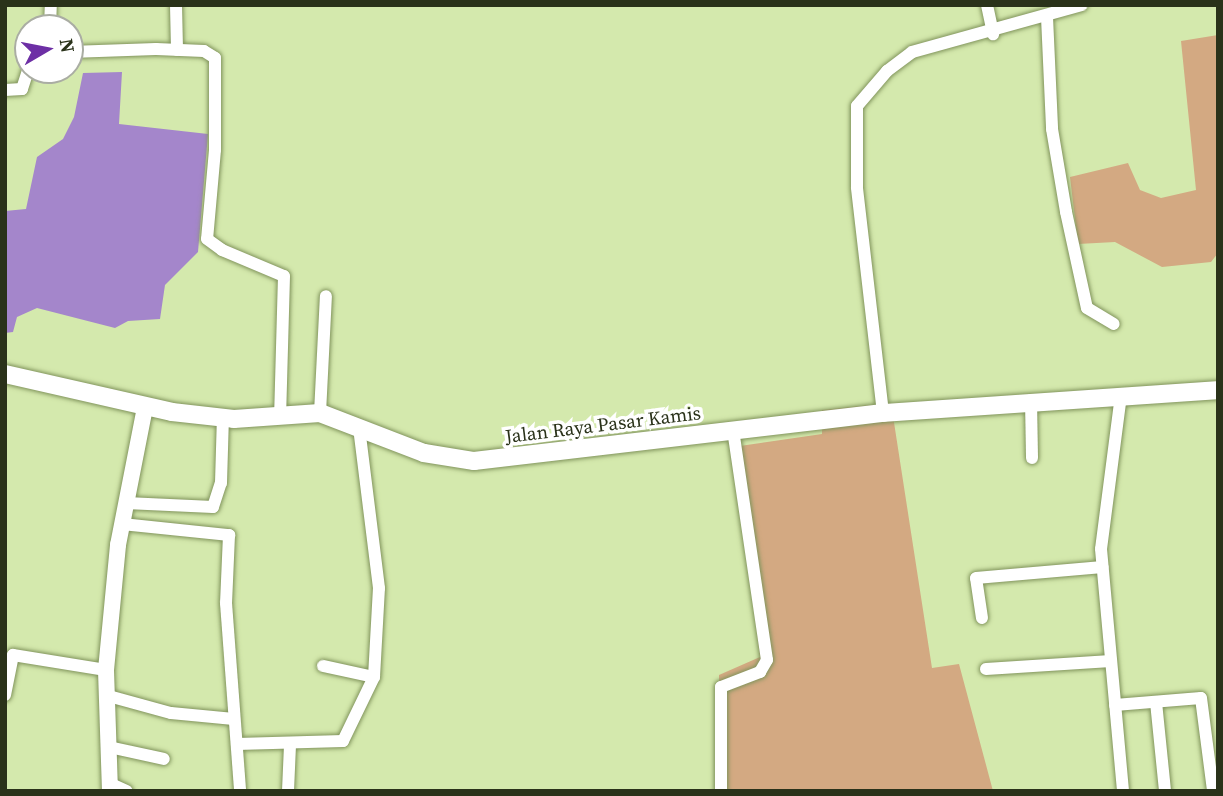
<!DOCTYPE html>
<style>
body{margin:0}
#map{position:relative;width:1223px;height:796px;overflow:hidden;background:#d4e9ad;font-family:"Source Serif 4",serif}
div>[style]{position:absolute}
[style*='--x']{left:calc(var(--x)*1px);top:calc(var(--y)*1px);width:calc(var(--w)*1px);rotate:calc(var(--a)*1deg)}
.green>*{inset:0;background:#d3a982}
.water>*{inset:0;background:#a486cb}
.roads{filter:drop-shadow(0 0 2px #81945c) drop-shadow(0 0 2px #81945c)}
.minor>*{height:12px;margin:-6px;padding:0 6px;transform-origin:6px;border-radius:6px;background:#fff}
.tertiary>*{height:16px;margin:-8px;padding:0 8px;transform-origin:8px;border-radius:8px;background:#fff}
.secondary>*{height:18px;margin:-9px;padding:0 9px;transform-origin:9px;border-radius:9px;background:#fff}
span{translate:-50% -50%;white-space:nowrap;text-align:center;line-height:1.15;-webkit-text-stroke:7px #fff;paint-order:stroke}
.street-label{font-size:19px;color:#2a321a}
.frame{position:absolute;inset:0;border:7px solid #2a321a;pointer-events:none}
.north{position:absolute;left:14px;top:14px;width:70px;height:70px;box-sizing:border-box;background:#fff;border:2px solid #aaada3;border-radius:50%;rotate:80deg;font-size:19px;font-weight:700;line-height:28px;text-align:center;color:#2a321a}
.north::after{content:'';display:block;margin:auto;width:24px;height:32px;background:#6d2fa5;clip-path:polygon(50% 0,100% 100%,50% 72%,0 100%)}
</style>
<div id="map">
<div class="green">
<div style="clip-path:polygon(1218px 35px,1218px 253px,1211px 262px,1162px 267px,1115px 242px,1078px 244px,1070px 177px,1128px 163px,1140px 190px,1161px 198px,1196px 190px,1181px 41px)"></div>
<div style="clip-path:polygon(891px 403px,932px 668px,959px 664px,993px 791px,719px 791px,719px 675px,760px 657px,733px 447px,822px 434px,822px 410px)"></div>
</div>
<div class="water">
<div style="clip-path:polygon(122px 72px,119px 124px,208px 134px,198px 252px,165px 285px,160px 319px,128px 321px,115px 328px,37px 308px,17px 317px,13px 332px,5px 333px,5px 211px,26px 209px,37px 157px,63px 139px,74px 117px,83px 73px)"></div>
</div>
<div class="roads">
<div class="minor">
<div style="--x:176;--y:5;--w:45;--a:88.7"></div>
<div style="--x:987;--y:5;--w:30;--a:78"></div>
<div style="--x:1047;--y:17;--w:112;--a:87.4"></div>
<div style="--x:1052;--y:129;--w:84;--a:80.4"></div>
<div style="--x:1066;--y:212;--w:98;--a:77.7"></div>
<div style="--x:1087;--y:308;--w:31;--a:31"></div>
<div style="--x:50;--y:28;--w:23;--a:-88"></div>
<div style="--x:70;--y:52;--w:86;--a:-2"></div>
<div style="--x:156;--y:49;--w:48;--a:2.4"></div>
<div style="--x:204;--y:51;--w:13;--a:32"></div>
<div style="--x:215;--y:58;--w:92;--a:90"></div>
<div style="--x:215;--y:150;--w:89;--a:95.1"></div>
<div style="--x:207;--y:239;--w:19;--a:36"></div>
<div style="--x:222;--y:250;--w:67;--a:22.8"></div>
<div style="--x:284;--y:276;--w:140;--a:91.6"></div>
<div style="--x:5;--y:90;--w:17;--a:-3"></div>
<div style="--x:22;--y:89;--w:20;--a:-72"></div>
<div style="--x:1121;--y:395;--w:155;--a:97.4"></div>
<div style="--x:1101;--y:549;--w:243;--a:84.8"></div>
<div style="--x:1031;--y:400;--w:58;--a:89"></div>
<div style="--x:320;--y:413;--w:117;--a:-87.1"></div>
<div style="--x:883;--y:413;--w:227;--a:-96.6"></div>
<div style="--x:857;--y:187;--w:81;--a:-90"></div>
<div style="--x:857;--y:106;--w:46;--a:-49.4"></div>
<div style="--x:887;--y:71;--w:31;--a:-37"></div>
<div style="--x:912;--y:52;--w:176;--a:-15.5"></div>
<div style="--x:126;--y:503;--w:87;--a:2.6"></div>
<div style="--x:213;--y:507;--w:25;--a:-72"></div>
<div style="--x:221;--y:483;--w:66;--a:-88.3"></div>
<div style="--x:122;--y:524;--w:108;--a:5.9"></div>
<div style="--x:229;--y:535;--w:68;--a:92.5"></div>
<div style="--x:226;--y:603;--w:189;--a:85.7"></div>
<div style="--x:982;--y:618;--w:40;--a:-98.5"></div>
<div style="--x:976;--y:578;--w:127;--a:-5"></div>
<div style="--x:323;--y:666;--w:52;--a:12.2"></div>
<div style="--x:986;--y:669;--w:125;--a:-3.7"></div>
<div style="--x:5;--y:695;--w:41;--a:-78.7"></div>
<div style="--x:13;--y:655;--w:94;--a:9.2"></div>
<div style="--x:105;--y:695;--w:68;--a:15.3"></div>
<div style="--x:171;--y:713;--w:63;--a:5.4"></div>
<div style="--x:1156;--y:702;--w:89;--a:84.2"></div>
<div style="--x:1115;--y:705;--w:86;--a:-4.7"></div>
<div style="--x:1201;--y:698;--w:94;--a:82.6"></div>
<div style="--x:237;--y:744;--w:106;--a:-1.6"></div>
<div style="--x:343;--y:741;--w:71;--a:-64.2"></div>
<div style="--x:374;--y:677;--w:89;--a:-86.8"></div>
<div style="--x:379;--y:588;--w:162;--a:-97.1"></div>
<div style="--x:109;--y:747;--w:56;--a:12.3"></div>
<div style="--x:111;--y:784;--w:17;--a:24"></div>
<div style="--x:288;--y:791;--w:46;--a:-87.5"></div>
<div style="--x:721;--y:791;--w:104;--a:-90"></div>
<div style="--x:721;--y:687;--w:42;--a:-21"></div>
<div style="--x:760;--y:672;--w:14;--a:-60"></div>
<div style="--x:767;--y:660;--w:232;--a:-98.4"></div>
</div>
<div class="tertiary">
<div style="--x:110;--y:791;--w:121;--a:-91.9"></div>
<div style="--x:106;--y:670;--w:126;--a:-84.5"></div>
<div style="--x:118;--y:545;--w:141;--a:-78.9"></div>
</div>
<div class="secondary">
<div style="--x:5;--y:374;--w:171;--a:12.8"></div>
<div style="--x:172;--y:412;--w:62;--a:6.4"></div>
<div style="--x:234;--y:419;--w:86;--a:-4"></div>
<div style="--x:320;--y:413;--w:111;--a:21"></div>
<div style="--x:424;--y:453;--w:51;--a:9.1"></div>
<div style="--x:474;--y:461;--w:412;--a:-6.7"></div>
<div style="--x:883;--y:413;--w:336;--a:-3.9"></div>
</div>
</div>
<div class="street-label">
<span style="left:603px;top:425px;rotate:-7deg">Jalan Raya Pasar Kamis</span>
</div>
<div class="frame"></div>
<div class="north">N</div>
</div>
